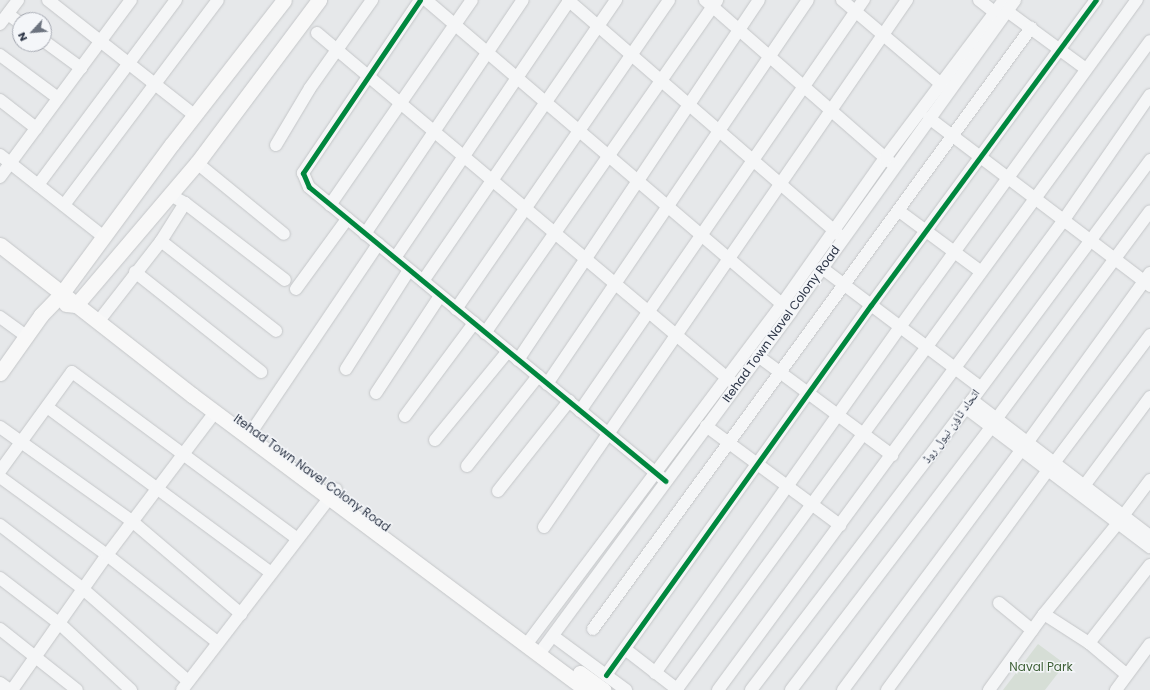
<!DOCTYPE html>
<meta charset="utf-8">
<style>
body{margin:0}
#map{position:relative;width:1150px;height:690px;overflow:hidden;background:#e6e8ea;font-family:Poppins,"Noto Naskh Arabic",sans-serif}
div>[style]{position:absolute}
[style*='--x']{left:calc(var(--x)*1px);top:calc(var(--y)*1px);width:calc(var(--w)*1px);rotate:calc(var(--a)*1deg)}
.green>*{inset:0;background:#d6ded6}
.roads{filter:drop-shadow(0 0 1px #c4c6c8) drop-shadow(0 0 1px #c4c6c8)}
.minor>*{height:12px;margin:-6px;padding:0 6px;transform-origin:6px;border-radius:6px;background:#f5f6f7}
.major>*{height:15px;margin:-7.5px;padding:0 7.5px;transform-origin:7.5px;border-radius:7.5px;background:#f8f8f8}
.cycleway>*{height:5px;margin:-2.5px;padding:0 2.5px;transform-origin:2.5px;border-radius:2.5px;background:#00873e}
span{translate:-50% -50%;white-space:nowrap;text-align:center;line-height:1.15;-webkit-text-stroke:3px #f4f6f9;paint-order:stroke}
.street-label{font-size:12px;color:#2b3445}
.park-label{font-size:12px;color:#3f6138}
.north{position:absolute;left:12px;top:12px;width:40px;height:40px;box-sizing:border-box;background:#f4f6f9;border:1px solid #a4a8b1;border-radius:50%;rotate:244deg;font-size:11px;font-weight:700;line-height:16px;text-align:center;color:#2b3445}
.north::after{content:'';display:block;margin:auto;width:14px;height:18px;background:#6c737f;clip-path:polygon(50% 0,100% 100%,50% 72%,0 100%)}
</style>
<div id="map">
<div class="green">
<div style="clip-path:polygon(1038px 644px,1065px 664px,1045px 690px,1003px 690px)"></div>
</div>
<div class="roads">
<div class="minor">
<div style="--x:48;--y:0;--w:186;--a:38.2"></div>
<div style="--x:420;--y:0;--w:209;--a:124.1"></div>
<div style="--x:303;--y:173;--w:15;--a:67"></div>
<div style="--x:309;--y:187;--w:457;--a:39.5"></div>
<div style="--x:426;--y:0;--w:475;--a:40.5"></div>
<div style="--x:568;--y:0;--w:359;--a:40.9"></div>
<div style="--x:705;--y:0;--w:247;--a:41.2"></div>
<div style="--x:842;--y:0;--w:139;--a:40.3"></div>
<div style="--x:979;--y:0;--w:28;--a:38"></div>
<div style="--x:1007;--y:11;--w:98;--a:36.3"></div>
<div style="--x:8;--y:14;--w:15;--a:37"></div>
<div style="--x:0;--y:24;--w:30;--a:-53"></div>
<div style="--x:317;--y:33;--w:542;--a:40.06"></div>
<div style="--x:44;--y:41;--w:46;--a:36.1"></div>
<div style="--x:0;--y:55;--w:72;--a:36.6"></div>
<div style="--x:0;--y:100;--w:46;--a:37.9"></div>
<div style="--x:929;--y:118;--w:278;--a:37.2"></div>
<div style="--x:276;--y:145;--w:66;--a:-59.2"></div>
<div style="--x:310;--y:88;--w:108;--a:-54.8"></div>
<div style="--x:0;--y:155;--w:132;--a:38.3"></div>
<div style="--x:197;--y:163;--w:112;--a:39.2"></div>
<div style="--x:0;--y:177;--w:220;--a:-53.5"></div>
<div style="--x:38;--y:185;--w:231;--a:-53.3"></div>
<div style="--x:185;--y:203;--w:126;--a:37.6"></div>
<div style="--x:64;--y:205;--w:256;--a:-53.1"></div>
<div style="--x:330;--y:205;--w:249;--a:-55.3"></div>
<div style="--x:899;--y:211;--w:101;--a:36.5"></div>
<div style="--x:365;--y:234;--w:282;--a:-56"></div>
<div style="--x:161;--y:241;--w:146;--a:38"></div>
<div style="--x:395;--y:258;--w:312;--a:-55.9"></div>
<div style="--x:822;--y:268;--w:198;--a:37"></div>
<div style="--x:135;--y:272;--w:161;--a:38.4"></div>
<div style="--x:423;--y:281;--w:341;--a:-55.5"></div>
<div style="--x:296;--y:289;--w:87;--a:-53.9"></div>
<div style="--x:456;--y:309;--w:375;--a:-55.4"></div>
<div style="--x:0;--y:317;--w:32;--a:36"></div>
<div style="--x:98;--y:322;--w:103;--a:-52.1"></div>
<div style="--x:161;--y:241;--w:45;--a:-57.7"></div>
<div style="--x:185;--y:203;--w:17;--a:-152"></div>
<div style="--x:485;--y:333;--w:406;--a:-55.1"></div>
<div style="--x:758;--y:356;--w:167;--a:36.5"></div>
<div style="--x:518;--y:360;--w:433;--a:-56.2"></div>
<div style="--x:346;--y:369;--w:117;--a:-57.5"></div>
<div style="--x:547;--y:384;--w:464;--a:-55.8"></div>
<div style="--x:376;--y:393;--w:116;--a:-56.6"></div>
<div style="--x:972;--y:400;--w:224;--a:37.4"></div>
<div style="--x:47;--y:407;--w:279;--a:36.5"></div>
<div style="--x:966;--y:408;--w:231;--a:37.1"></div>
<div style="--x:580;--y:411;--w:500;--a:-55.4"></div>
<div style="--x:405;--y:416;--w:116;--a:-53.4"></div>
<div style="--x:997;--y:418;--w:257;--a:-53.5"></div>
<div style="--x:706;--y:426;--w:167;--a:36.5"></div>
<div style="--x:0;--y:427;--w:163;--a:35.5"></div>
<div style="--x:133;--y:522;--w:142;--a:40.4"></div>
<div style="--x:248;--y:437;--w:233;--a:-56"></div>
<div style="--x:435;--y:440;--w:115;--a:-50.6"></div>
<div style="--x:1027;--y:443;--w:210;--a:-54.1"></div>
<div style="--x:1054;--y:463;--w:160;--a:-53.1"></div>
<div style="--x:467;--y:466;--w:115;--a:-51.7"></div>
<div style="--x:0;--y:471;--w:122;--a:-54"></div>
<div style="--x:72;--y:372;--w:279;--a:36.5"></div>
<div style="--x:0;--y:477;--w:132;--a:36.1"></div>
<div style="--x:107;--y:555;--w:140;--a:38.3"></div>
<div style="--x:1084;--y:486;--w:111;--a:-53.4"></div>
<div style="--x:498;--y:491;--w:115;--a:-51.7"></div>
<div style="--x:1123;--y:516;--w:45;--a:-53.1"></div>
<div style="--x:0;--y:525;--w:105;--a:37.6"></div>
<div style="--x:83;--y:589;--w:140;--a:41.2"></div>
<div style="--x:544;--y:527;--w:640;--a:-55.44"></div>
<div style="--x:0;--y:578;--w:76;--a:37.5"></div>
<div style="--x:60;--y:624;--w:97;--a:42.9"></div>
<div style="--x:999;--y:603;--w:43;--a:39.3"></div>
<div style="--x:1044;--y:614;--w:54;--a:32.8"></div>
<div style="--x:1089;--y:643;--w:48;--a:40"></div>
<div style="--x:0;--y:629;--w:98;--a:38.4"></div>
<div style="--x:593;--y:629;--w:744;--a:-53.92"></div>
<div style="--x:553;--y:636;--w:91;--a:36.5"></div>
<div style="--x:1089;--y:643;--w:99;--a:-52"></div>
<div style="--x:526;--y:645;--w:426;--a:-53.1"></div>
<div style="--x:782;--y:304;--w:179;--a:-54.8"></div>
<div style="--x:885;--y:158;--w:198;--a:-53"></div>
<div style="--x:625;--y:649;--w:67;--a:37.7"></div>
<div style="--x:539;--y:654;--w:425;--a:-53.6"></div>
<div style="--x:791;--y:312;--w:384;--a:-54.3"></div>
<div style="--x:655;--y:673;--w:424;--a:-54.7"></div>
<div style="--x:900;--y:327;--w:404;--a:-54.1"></div>
<div style="--x:606;--y:675;--w:455;--a:-54.4"></div>
<div style="--x:871;--y:305;--w:379;--a:-53.6"></div>
<div style="--x:0;--y:683;--w:12;--a:35"></div>
<div style="--x:677;--y:689;--w:802;--a:-53.87"></div>
<div style="--x:12;--y:690;--w:165;--a:-54.9"></div>
<div style="--x:107;--y:555;--w:179;--a:-52.9"></div>
<div style="--x:182;--y:690;--w:253;--a:-52.5"></div>
<div style="--x:718;--y:690;--w:582;--a:-53.66"></div>
<div style="--x:1063;--y:221;--w:153;--a:-55.4"></div>
<div style="--x:751;--y:690;--w:365;--a:-52.7"></div>
<div style="--x:972;--y:400;--w:299;--a:-53.4"></div>
<div style="--x:791;--y:690;--w:330;--a:-52.7"></div>
<div style="--x:843;--y:690;--w:299;--a:-53.4"></div>
<div style="--x:887;--y:690;--w:273;--a:-53.8"></div>
<div style="--x:989;--y:690;--w:94;--a:-54.1"></div>
<div style="--x:1044;--y:614;--w:117;--a:-50.9"></div>
<div style="--x:1116;--y:690;--w:57;--a:-53.5"></div>
</div>
<div class="major">
<div style="--x:0;--y:245;--w:244;--a:38"></div>
<div style="--x:192;--y:395;--w:493;--a:36.8"></div>
<div style="--x:66;--y:304;--w:10;--a:6"></div>
<div style="--x:76;--y:305;--w:187;--a:-49.6"></div>
<div style="--x:197;--y:163;--w:204;--a:-53.2"></div>
<div style="--x:0;--y:373;--w:71;--a:-54.7"></div>
<div style="--x:41;--y:315;--w:30;--a:-46"></div>
<div style="--x:62;--y:293;--w:185;--a:-53.6"></div>
<div style="--x:172;--y:144;--w:182;--a:-52.1"></div>
<div style="--x:580;--y:673;--w:29;--a:36"></div>
</div>
</div>
<div class="cycleway">
<div style="--x:420;--y:0;--w:209;--a:124.1"></div>
<div style="--x:303;--y:173;--w:15;--a:67"></div>
<div style="--x:309;--y:187;--w:462;--a:39.5"></div>
<div style="--x:606;--y:675;--w:455;--a:-54.4"></div>
<div style="--x:871;--y:305;--w:379;--a:-53.6"></div>
</div>
<div class="street-label">
<span style="left:781px;top:324px;rotate:-54deg">Itehad Town Navel Colony Road</span>
<span style="left:951px;top:426px;rotate:-54deg">اتحاد ٹاؤن نیول روڈ</span>
<span style="left:312px;top:473px;rotate:36deg">Itehad Town Navel Colony Road</span>
</div>
<div class="park-label">
<span style="left:1041px;top:667px">Naval Park</span>
</div>
<div class="north">N</div>
</div>
